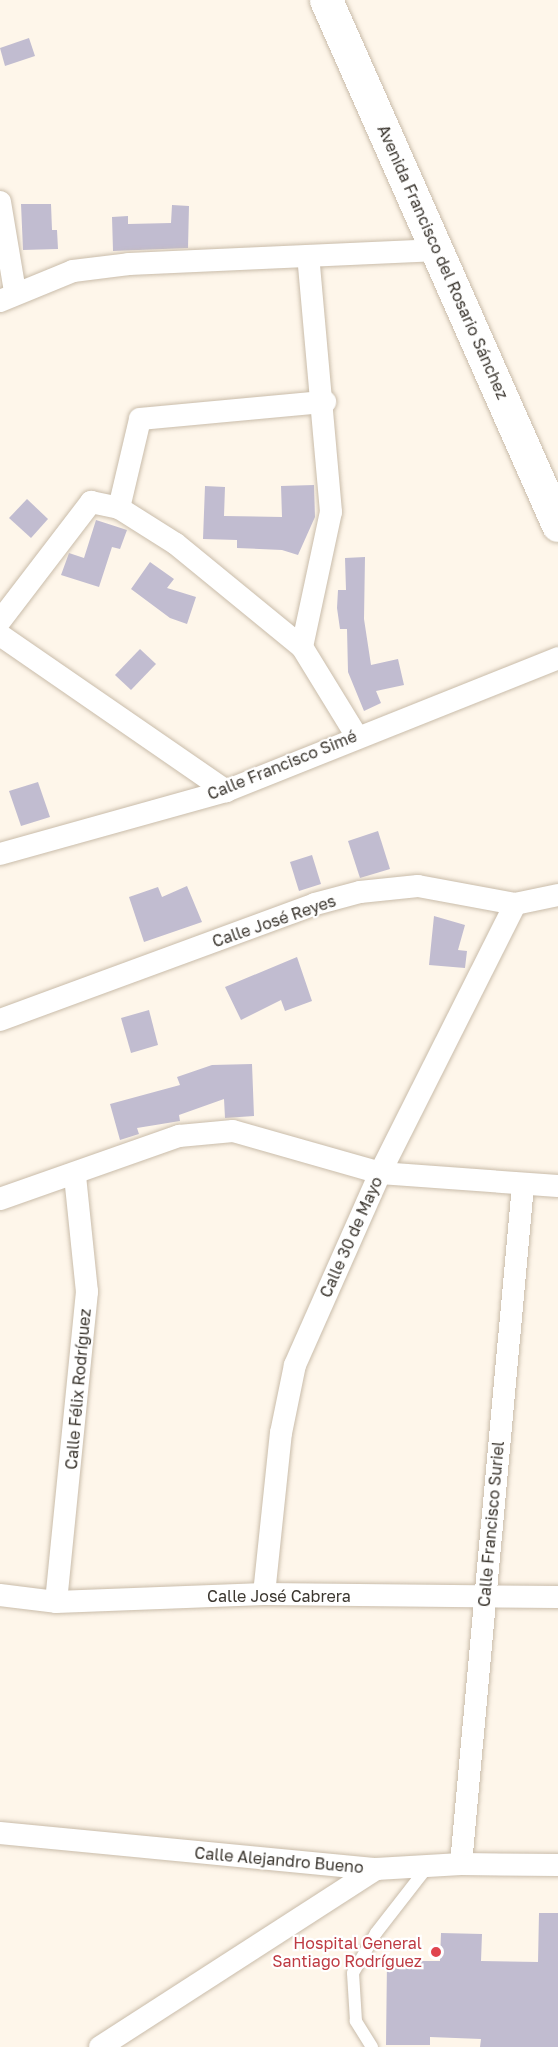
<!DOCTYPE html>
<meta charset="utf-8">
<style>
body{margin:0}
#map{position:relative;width:558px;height:2047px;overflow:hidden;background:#fef6ea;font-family:"Golos Text",sans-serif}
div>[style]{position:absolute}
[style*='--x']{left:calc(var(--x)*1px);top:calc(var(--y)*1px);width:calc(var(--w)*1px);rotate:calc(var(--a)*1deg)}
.building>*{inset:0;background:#c1bcd0}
.roads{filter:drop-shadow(0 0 2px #c9bcaa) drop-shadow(0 0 2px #c9bcaa)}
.service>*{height:12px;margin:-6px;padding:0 6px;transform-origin:6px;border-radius:6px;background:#fff}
.minor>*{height:22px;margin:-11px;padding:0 11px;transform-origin:11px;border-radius:11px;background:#fff}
.secondary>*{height:33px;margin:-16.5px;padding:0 16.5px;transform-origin:16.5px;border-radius:16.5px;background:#fff}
.dots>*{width:16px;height:16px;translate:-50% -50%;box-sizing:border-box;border:3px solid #fff;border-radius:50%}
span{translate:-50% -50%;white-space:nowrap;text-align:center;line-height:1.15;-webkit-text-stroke:4.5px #fff;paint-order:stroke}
.street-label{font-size:16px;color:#3b362f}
.health-label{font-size:16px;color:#be3a42}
.right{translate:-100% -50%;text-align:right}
</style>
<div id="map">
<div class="building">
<div style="clip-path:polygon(29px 38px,35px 56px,5px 66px,0 48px)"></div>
<div style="clip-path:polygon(21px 204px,51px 204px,52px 230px,57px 230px,58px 249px,23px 250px)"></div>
<div style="clip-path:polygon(172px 205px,189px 206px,188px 248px,113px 251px,112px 217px,128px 216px,128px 224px,171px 223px)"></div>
<div style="clip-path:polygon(314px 485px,315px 517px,298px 555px,282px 550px,237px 548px,237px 540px,203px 539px,205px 486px,225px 487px,224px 516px,282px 517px,281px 486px)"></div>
<div style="clip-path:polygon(27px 499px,48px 519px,31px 538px,9px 518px)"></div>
<div style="clip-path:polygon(96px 520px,127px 530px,120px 549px,112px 547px,99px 587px,61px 575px,69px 553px,84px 558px)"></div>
<div style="clip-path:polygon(365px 557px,364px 619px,371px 665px,398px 659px,404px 685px,376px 691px,381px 703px,364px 711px,348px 672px,347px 629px,340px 629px,337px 608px,338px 590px,346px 590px,345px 558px)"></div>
<div style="clip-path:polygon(150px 562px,174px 579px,167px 588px,196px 597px,187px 624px,170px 618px,131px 589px)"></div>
<div style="clip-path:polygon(140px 649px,156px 664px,131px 690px,115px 675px)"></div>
<div style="clip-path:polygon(38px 782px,50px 817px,21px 826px,9px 791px)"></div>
<div style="clip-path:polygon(378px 831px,390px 869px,360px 878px,348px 841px)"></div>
<div style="clip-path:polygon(312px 855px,321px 884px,299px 891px,290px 862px)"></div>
<div style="clip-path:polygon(187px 886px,202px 922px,144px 942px,129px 897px,158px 887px,162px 897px)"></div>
<div style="clip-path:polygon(434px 916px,465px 925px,458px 950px,467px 951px,465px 968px,429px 965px)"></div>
<div style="clip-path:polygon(297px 957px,312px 1001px,285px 1011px,281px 1000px,241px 1020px,225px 987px)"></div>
<div style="clip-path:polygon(149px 1010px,158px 1045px,131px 1053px,121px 1018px)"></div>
<div style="clip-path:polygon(252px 1064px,254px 1116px,225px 1118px,224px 1099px,179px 1115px,180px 1121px,137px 1128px,139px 1134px,120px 1140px,110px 1104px,180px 1085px,177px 1077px,212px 1065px)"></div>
<div style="clip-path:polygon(539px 1913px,558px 1913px,558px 2047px,480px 2047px,481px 2039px,430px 2037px,430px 2045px,386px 2045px,387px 1961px,440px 1961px,441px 1933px,482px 1934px,481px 1961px,538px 1962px)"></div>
</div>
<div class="roads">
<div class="service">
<div style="--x:372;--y:2047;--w:31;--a:-122"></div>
<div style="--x:356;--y:2021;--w:48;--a:-93.6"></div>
<div style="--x:353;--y:1973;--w:46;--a:-60.1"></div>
<div style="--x:376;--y:1933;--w:86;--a:-52.1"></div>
</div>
<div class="minor">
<div style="--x:0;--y:202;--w:91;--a:80.5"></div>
<div style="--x:0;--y:301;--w:79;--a:-22.3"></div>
<div style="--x:73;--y:271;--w:56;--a:-7.1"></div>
<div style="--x:129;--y:264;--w:310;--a:-2.6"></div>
<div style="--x:119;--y:508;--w:91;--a:-76.7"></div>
<div style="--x:140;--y:419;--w:186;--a:-5.3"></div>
<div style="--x:0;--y:621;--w:150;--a:-52.6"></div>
<div style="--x:91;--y:502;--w:29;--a:12"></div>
<div style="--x:119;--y:508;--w:67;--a:32.3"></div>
<div style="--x:176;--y:544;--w:163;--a:39.3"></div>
<div style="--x:302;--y:647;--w:103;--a:58.5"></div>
<div style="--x:0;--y:635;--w:275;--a:34.6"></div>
<div style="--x:302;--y:647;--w:138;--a:-77.9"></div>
<div style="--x:331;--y:512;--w:257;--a:-95.1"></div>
<div style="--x:0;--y:854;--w:235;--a:-15.6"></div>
<div style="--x:226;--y:791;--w:358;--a:-21.8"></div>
<div style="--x:0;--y:1020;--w:336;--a:-20.2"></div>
<div style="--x:315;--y:904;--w:47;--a:-14.9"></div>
<div style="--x:360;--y:892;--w:58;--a:-5.9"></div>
<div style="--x:418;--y:886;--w:99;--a:10.5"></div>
<div style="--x:515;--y:904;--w:44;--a:-11.8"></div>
<div style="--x:0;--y:1199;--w:190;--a:-19.4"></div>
<div style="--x:179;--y:1136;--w:54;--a:-5.3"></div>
<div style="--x:233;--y:1131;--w:153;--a:15.9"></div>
<div style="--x:380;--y:1173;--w:178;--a:4.2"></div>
<div style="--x:264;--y:1594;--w:162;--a:-84"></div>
<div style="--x:281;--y:1433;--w:69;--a:-78.4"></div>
<div style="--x:295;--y:1365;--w:210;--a:-66.1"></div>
<div style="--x:380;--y:1173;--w:301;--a:-63.3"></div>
<div style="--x:0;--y:1595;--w:56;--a:7.1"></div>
<div style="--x:56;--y:1602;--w:208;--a:-2.2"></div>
<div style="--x:264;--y:1594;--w:294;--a:0.6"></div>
<div style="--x:56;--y:1602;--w:312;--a:-84.3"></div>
<div style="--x:87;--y:1292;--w:118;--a:-95.9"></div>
<div style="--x:0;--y:1833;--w:378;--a:5.5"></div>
<div style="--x:376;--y:1869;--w:85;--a:-3.4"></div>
<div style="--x:461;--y:1864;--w:97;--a:0.6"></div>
<div style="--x:461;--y:1864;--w:682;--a:-84.78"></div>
<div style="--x:100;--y:2047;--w:328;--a:-32.8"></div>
</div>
<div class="secondary">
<div style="--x:326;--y:0;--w:574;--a:66.16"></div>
</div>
</div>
<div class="dots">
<div style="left:436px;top:1952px;background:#e0444e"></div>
</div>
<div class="street-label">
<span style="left:443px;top:262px;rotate:66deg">Avenida Francisco del Rosario Sánchez</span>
<span style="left:282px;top:765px;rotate:-22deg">Calle Francisco Simé</span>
<span style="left:274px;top:921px;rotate:-19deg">Calle José Reyes</span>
<span style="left:351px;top:1237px;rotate:-66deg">Calle 30 de Mayo</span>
<span style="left:78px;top:1389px;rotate:-85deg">Calle Félix Rodríguez</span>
<span style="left:491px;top:1524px;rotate:-85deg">Calle Francisco Suriel</span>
<span style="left:279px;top:1596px">Calle José Cabrera</span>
<span style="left:279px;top:1860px;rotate:5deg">Calle Alejandro Bueno</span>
</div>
<div class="health-label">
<span class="right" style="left:422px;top:1952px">Hospital General<br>Santiago Rodríguez</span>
</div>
</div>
